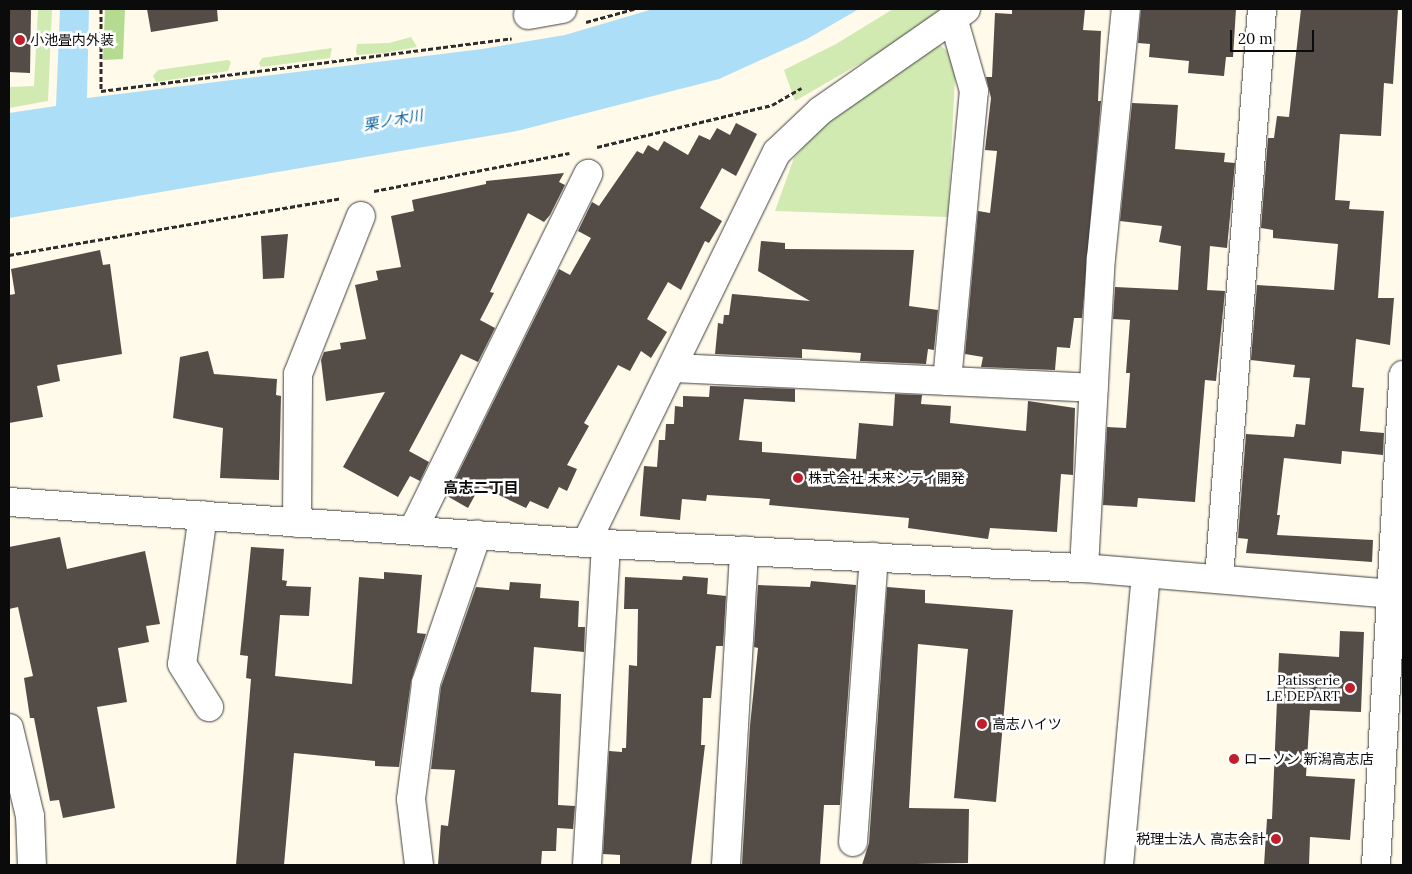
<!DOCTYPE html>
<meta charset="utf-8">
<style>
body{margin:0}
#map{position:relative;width:1412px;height:874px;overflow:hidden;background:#fffae9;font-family:Lora,"Noto Sans JP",serif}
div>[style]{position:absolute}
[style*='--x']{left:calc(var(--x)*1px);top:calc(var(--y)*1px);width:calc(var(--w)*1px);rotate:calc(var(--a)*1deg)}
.green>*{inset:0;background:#d1eab2}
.forest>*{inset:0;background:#b5db91}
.water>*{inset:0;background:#acdef8}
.building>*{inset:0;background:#544c47}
.path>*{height:3px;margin-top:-1.5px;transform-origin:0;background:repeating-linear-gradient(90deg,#2d2d2d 0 5px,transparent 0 7.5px)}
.roads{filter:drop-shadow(0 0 1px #3e3e3e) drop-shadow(0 0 1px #3e3e3e)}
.minor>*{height:28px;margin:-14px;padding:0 14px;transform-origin:14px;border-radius:14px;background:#fff}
.dots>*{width:14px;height:14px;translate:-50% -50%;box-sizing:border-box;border:2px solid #fff;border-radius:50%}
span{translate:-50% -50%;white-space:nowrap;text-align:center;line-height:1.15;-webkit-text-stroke:5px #fff;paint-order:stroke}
.poi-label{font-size:14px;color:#0b0b0b}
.left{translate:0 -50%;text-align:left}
.right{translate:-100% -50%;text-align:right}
.water-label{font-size:15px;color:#1166a0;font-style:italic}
.neighbourhood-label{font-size:15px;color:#0b0b0b;font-weight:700}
.frame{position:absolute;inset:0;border:10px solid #0b0b0b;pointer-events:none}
.scale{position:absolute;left:1230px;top:30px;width:84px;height:22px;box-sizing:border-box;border:2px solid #0b0b0b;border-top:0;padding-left:6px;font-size:15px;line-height:18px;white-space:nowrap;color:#0b0b0b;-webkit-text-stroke:4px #fff;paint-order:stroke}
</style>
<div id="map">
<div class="green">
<div style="clip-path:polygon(38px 9px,52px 9px,48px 101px,9px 108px,9px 87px,34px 86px)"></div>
<div style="clip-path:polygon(893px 9px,947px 9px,913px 33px,795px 101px,784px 70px,836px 44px)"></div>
<div style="clip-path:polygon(411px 37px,417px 47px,384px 53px,357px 55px,356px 51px,357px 44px,389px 43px)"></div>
<div style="clip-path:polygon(940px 45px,956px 58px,948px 217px,775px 211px,794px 158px,832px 114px)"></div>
<div style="clip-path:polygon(332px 48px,330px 58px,261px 67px,259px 63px,262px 58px)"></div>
<div style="clip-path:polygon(228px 60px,231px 62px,228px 71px,156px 82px,153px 76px,158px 70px)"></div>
</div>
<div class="forest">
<div style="clip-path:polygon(105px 9px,125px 9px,123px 59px,103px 60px)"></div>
</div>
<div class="water">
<div style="clip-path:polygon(60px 9px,89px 9px,87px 98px,482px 49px,565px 35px,653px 9px,859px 9px,807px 39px,719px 79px,517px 131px,9px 218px,9px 113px,56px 106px)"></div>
</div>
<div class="building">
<div style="clip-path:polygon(9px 9px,31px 9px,30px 73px,9px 72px)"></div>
<div style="clip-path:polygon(147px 9px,217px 9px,218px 21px,151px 32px)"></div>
<div style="clip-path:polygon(1012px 9px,1085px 9px,1083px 30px,1101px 31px,1098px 101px,1101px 101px,1082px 318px,1074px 318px,1070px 348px,1057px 347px,1055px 370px,981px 367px,983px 357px,965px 354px,978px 211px,990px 213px,997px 151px,985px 150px,991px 98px,986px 77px,992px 77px,995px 13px,1012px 14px)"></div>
<div style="clip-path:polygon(1141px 9px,1236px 9px,1233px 57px,1226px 57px,1224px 76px,1188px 73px,1189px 61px,1149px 57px,1150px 44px,1138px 43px)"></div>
<div style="clip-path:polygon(1301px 9px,1398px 9px,1393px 84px,1384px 83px,1381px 136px,1340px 134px,1335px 200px,1350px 201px,1349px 209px,1384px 211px,1378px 298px,1394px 298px,1390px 345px,1356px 339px,1352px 387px,1364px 388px,1360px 431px,1384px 433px,1383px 455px,1342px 451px,1341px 464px,1284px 458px,1277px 515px,1280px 515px,1277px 535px,1373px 540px,1372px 562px,1246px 553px,1248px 539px,1238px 538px,1246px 434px,1294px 437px,1296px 424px,1305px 425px,1310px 378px,1293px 377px,1295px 365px,1251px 360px,1257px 285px,1334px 290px,1338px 244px,1273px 238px,1273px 230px,1261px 228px,1268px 138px,1274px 138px,1277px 116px,1289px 117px)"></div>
<div style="clip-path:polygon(1132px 103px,1178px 105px,1175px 149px,1225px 153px,1224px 162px,1235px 163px,1227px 248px,1210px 246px,1207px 290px,1225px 291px,1216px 381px,1205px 380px,1195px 502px,1138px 498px,1137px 507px,1103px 505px,1107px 427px,1126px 428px,1130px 373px,1126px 373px,1130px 320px,1113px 319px,1115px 287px,1178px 290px,1181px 246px,1159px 242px,1162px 226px,1120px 221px)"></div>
<div style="clip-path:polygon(736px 123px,757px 134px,736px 176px,722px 168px,700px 208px,722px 221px,709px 243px,705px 241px,681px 290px,668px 282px,647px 319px,667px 332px,651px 358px,641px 351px,630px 371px,618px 365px,584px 423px,589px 426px,567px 465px,577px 469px,567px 491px,559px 487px,548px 509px,530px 501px,526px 508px,480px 486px,468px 508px,447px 496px,559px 269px,570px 275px,591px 238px,578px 231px,592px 202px,599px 206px,637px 151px,643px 154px,648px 145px,658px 151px,664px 141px,688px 155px,699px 135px,710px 140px,717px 128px,730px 135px)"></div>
<div style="clip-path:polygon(564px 173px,559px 182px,565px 185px,550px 215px,544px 222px,528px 213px,490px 292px,494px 293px,480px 320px,495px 328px,478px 362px,461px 354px,409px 451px,429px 462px,420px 481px,410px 476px,398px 497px,343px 467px,385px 392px,326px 401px,321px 360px,324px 352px,341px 349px,340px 343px,366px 339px,355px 285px,378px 280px,376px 271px,401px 267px,391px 216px,414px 211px,412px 200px,486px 184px,486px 181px)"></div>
<div style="clip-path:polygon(288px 234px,284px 278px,263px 279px,261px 236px)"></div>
<div style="clip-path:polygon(761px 241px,785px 243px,785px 249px,914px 250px,909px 306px,938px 310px,934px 350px,928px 349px,926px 364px,860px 361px,861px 353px,802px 349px,802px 358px,715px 354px,718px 323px,723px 324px,724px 315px,729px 315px,732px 294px,810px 301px,758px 271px)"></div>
<div style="clip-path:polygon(100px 250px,103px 265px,110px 264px,122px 354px,57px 365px,60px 381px,37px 386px,43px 417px,9px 423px,9px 295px,15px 294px,11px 269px)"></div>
<div style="clip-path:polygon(208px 351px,214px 374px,277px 379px,276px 395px,281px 396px,279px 480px,220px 478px,223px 428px,173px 418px,180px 357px)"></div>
<div style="clip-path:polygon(710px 386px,795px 389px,795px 402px,744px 399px,739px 440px,762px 442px,762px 452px,856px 459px,859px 423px,893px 426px,895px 394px,922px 395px,921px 404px,951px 406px,950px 423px,1026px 431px,1028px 401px,1075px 408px,1073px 475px,1061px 474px,1057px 532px,990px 528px,988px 539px,908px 528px,909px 518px,769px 505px,770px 499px,707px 495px,706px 501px,682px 499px,680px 520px,640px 516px,644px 466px,657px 467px,659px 440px,665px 440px,666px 424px,674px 424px,675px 406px,683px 407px,683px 396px,709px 397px)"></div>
<div style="clip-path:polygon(60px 537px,67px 569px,145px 551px,160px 624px,146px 626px,149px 642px,118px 648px,127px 702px,97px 707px,115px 808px,63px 818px,59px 800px,50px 801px,34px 718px,30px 718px,24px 678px,33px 676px,18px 607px,9px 609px,9px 547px)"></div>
<div style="clip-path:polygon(251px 547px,284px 549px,282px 580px,287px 581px,286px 586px,311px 587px,309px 616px,280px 615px,275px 676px,352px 684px,359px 577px,384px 579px,384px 572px,422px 575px,417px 633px,426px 634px,411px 681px,399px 767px,375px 766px,375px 761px,294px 753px,284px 865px,236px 865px,251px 679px,246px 678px,248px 656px,240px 655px)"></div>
<div style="clip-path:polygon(683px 576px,708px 578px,707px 594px,726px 596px,723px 646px,716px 646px,711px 698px,703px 698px,701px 745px,705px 745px,691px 865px,620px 865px,620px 855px,603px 854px,609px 751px,622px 752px,622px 748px,626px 748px,629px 665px,637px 666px,638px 609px,624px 609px,625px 577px,682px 580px)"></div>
<div style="clip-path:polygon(811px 581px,856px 585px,840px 805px,824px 805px,820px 865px,742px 865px,750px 726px,758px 648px,754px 647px,758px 585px,810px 587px)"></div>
<div style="clip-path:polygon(510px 582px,541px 584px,540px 598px,579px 601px,578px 627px,585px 627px,584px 652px,534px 647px,531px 692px,561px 694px,558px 805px,575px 806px,573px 829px,557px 828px,556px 851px,542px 851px,541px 865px,438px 865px,441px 825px,448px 826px,455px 770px,431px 769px,441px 687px,476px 587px,509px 590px)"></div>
<div style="clip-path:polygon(887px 587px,925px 590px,925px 603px,1013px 610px,996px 802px,954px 798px,968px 649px,918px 644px,909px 808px,969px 809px,968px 863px,862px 865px,869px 843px)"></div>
<div style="clip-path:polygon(1340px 631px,1364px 632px,1361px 712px,1310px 710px,1306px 776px,1355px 779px,1350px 840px,1310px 837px,1309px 865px,1264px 865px,1267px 819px,1272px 819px,1279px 653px,1339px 657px)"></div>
</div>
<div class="path">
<div style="--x:101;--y:9;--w:82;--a:90"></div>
<div style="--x:101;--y:91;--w:414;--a:-7.3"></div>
<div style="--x:586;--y:22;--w:50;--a:-15.2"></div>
<div style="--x:597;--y:147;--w:180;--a:-13.5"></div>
<div style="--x:772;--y:105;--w:34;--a:-30"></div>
<div style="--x:374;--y:191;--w:199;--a:-11"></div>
<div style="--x:9;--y:255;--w:337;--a:-9.7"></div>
</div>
<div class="roads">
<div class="minor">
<div style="--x:528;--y:15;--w:35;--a:-10"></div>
<div style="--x:672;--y:368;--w:422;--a:2.7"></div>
<div style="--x:947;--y:381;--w:291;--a:-84.7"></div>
<div style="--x:974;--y:91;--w:76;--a:-106"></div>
<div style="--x:9;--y:502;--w:578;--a:4.06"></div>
<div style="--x:586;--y:543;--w:499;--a:2.9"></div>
<div style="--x:1084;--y:568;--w:320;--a:4.8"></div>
<div style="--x:203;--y:515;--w:150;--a:98"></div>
<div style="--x:182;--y:664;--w:51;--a:57.9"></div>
<div style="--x:297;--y:523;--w:149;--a:-89.6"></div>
<div style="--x:298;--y:374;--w:170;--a:-68.3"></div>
<div style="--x:413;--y:530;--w:397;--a:-63.8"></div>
<div style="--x:586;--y:543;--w:435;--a:-64"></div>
<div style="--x:777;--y:152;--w:59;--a:-43.6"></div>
<div style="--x:820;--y:111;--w:178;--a:-34.9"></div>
<div style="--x:1084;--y:568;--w:310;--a:-86.9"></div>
<div style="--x:1101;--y:258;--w:250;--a:-84.3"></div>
<div style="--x:1219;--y:578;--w:571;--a:-85.68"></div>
<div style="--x:9;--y:728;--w:90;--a:76.6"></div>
<div style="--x:30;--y:816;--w:49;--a:87.7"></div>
<div style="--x:853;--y:842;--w:286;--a:-85.8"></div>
<div style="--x:419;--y:865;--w:66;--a:-96.9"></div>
<div style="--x:411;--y:799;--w:117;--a:-82.6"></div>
<div style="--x:426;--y:683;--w:157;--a:-71"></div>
<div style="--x:587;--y:865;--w:322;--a:-86.6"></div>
<div style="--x:726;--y:865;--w:315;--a:-86.7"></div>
<div style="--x:1119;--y:865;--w:292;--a:-84.7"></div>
<div style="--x:1376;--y:865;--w:491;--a:-86.8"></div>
</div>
</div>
<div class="dots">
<div style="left:20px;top:40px;background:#bf1f2c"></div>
<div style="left:798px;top:478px;background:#bf1f2c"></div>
<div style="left:1350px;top:688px;background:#bf1f2c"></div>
<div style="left:982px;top:724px;background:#bf1f2c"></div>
<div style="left:1234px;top:759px;background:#bf1f2c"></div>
<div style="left:1276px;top:839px;background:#bf1f2c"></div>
</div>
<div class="poi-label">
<span class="left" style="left:30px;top:40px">小池畳内外装</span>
<span class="left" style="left:808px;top:478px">株式会社 未来シティ開発</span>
<span class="right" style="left:1340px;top:688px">Patisserie<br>LE DEPART</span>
<span class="left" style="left:992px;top:724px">高志ハイツ</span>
<span class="left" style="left:1244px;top:759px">ローソン 新潟高志店</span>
<span class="right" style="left:1266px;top:839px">税理士法人 高志会計</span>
</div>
<div class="water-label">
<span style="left:393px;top:120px;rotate:-10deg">栗ノ木川</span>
</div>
<div class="neighbourhood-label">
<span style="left:481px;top:488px">高志二丁目</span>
</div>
<div class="frame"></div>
<div class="scale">20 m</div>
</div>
